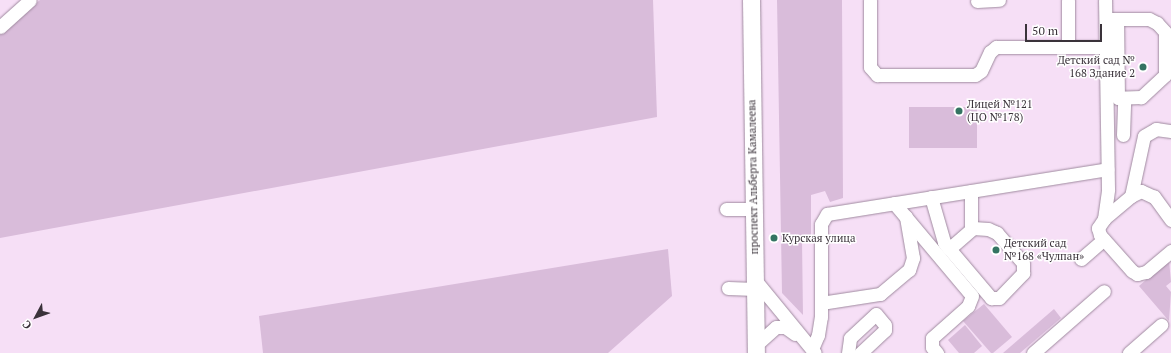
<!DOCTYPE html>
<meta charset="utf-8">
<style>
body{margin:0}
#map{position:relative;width:1171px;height:353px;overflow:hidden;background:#f6dff6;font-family:"PT Serif",serif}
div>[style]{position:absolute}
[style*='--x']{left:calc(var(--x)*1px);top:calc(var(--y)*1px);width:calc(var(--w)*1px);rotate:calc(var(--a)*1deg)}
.green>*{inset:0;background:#d9bcda}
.roads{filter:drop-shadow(0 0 1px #9f8a9f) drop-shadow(0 0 1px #9f8a9f)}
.minor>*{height:13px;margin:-6.5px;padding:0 6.5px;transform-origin:6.5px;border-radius:6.5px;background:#fff}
.major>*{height:17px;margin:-8.5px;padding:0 8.5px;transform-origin:8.5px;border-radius:8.5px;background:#fff}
.dots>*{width:11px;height:11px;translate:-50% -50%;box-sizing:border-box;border:2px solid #fff;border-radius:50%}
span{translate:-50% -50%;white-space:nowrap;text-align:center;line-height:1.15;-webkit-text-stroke:3px #fff;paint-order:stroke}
.poi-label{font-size:11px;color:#3a323a}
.right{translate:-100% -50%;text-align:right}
.left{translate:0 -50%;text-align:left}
.street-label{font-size:11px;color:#3a323a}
.north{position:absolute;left:16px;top:297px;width:40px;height:40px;-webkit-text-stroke:3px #fff;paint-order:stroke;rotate:229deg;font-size:11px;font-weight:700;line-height:16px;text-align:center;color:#3a323a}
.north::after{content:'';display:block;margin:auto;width:14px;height:18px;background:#3a323a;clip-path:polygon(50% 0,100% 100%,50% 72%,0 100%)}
.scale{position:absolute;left:1025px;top:24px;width:77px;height:18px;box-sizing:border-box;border:2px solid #3a323a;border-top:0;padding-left:5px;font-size:12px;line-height:14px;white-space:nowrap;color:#3a323a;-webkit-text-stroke:3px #fff;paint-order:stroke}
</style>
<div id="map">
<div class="green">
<div style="clip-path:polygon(40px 0,653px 0,657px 117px,0 238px,0 34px)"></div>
<div style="clip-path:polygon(777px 0,842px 0,843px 198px,830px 202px,825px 191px,811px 195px,811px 240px,802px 240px,803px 315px,782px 293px)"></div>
<div style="clip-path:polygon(909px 107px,977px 107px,977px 148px,909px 148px)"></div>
<div style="clip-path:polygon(668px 249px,672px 296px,608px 353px,263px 353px,259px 316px)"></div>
<div style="clip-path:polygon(1169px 260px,1171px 282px,1166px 286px,1171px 292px,1169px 321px,1139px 286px)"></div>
<div style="clip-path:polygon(984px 304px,1012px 337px,993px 353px,991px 353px,963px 321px)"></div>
<div style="clip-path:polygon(1054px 309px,1061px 318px,1020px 353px,1003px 353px)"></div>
<div style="clip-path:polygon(965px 325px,982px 346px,974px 353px,959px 353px,948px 340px)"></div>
</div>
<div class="roads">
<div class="minor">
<div style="--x:870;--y:0;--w:67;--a:90"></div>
<div style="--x:870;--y:67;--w:11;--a:49"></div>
<div style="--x:877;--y:75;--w:98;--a:0"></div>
<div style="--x:975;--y:75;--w:7;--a:-34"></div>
<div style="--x:981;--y:71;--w:21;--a:-65"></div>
<div style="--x:990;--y:52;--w:8;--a:-40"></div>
<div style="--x:996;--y:47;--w:110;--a:0"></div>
<div style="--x:1068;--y:0;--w:47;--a:90"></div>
<div style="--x:977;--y:1;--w:22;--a:-3"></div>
<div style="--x:1106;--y:19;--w:43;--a:0"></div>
<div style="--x:1149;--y:19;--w:9;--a:27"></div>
<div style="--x:1157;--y:23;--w:12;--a:48"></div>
<div style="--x:1165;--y:32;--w:43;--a:90"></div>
<div style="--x:1165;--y:75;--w:33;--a:137"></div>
<div style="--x:1141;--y:97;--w:23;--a:178"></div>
<div style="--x:1118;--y:98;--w:79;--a:-90.7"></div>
<div style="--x:0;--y:27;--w:40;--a:-42"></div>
<div style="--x:1123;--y:135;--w:37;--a:-88"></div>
<div style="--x:1131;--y:196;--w:61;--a:-77.8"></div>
<div style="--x:1144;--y:136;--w:14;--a:-30"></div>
<div style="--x:1156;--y:129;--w:15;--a:8"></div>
<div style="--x:931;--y:197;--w:47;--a:73.9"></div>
<div style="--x:944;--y:242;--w:4;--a:56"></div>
<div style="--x:946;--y:245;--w:70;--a:49.7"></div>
<div style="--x:991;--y:298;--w:8;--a:0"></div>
<div style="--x:999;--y:298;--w:35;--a:-46"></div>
<div style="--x:1023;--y:273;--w:10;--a:-90"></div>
<div style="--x:1023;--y:263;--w:40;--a:-131"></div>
<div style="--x:997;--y:233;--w:10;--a:-156"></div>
<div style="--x:988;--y:229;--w:15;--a:-176"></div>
<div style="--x:973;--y:228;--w:32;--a:139"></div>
<div style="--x:894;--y:203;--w:121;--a:50"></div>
<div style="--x:972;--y:296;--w:11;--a:112"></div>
<div style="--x:968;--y:306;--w:48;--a:138.4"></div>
<div style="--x:932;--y:338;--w:9;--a:90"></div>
<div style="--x:932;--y:347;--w:8;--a:50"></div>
<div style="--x:726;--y:209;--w:26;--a:0"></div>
<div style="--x:1104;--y:219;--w:30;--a:-82"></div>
<div style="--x:1108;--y:189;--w:189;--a:-90.9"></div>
<div style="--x:1171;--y:220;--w:29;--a:-126"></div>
<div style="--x:1154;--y:197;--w:14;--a:-155"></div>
<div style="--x:1141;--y:191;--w:11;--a:153"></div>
<div style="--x:1131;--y:196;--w:35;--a:140"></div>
<div style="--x:1104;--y:219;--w:11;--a:124"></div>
<div style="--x:1098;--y:228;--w:7;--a:74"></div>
<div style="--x:1100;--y:235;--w:48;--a:48.4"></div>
<div style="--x:1132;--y:271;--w:6;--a:31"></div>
<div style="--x:1137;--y:274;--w:9;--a:-13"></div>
<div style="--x:1146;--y:272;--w:33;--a:-40"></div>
<div style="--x:971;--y:229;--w:38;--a:-90"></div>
<div style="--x:1081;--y:259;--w:30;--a:-41"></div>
<div style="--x:755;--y:280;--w:94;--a:50.6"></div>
<div style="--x:728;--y:288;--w:27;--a:2"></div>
<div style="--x:821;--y:303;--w:60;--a:-8.7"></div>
<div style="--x:880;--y:294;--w:38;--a:-40"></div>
<div style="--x:909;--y:270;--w:13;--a:-72"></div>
<div style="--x:913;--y:258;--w:42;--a:-99.7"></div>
<div style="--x:756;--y:345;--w:27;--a:-42"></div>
<div style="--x:776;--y:327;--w:9;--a:0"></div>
<div style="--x:785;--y:327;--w:12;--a:35"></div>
<div style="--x:812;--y:349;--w:15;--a:-67"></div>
<div style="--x:818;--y:335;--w:18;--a:-81"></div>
<div style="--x:821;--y:317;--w:93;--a:-90"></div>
<div style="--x:821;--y:224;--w:12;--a:-59"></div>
<div style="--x:827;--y:214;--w:284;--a:-9.1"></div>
<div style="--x:848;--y:353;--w:15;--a:-82"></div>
<div style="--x:850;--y:338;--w:35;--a:-43"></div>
<div style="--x:876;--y:314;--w:14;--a:51"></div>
<div style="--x:885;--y:325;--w:5;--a:90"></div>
<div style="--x:885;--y:330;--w:34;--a:137"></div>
<div style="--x:1033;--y:353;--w:94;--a:-41.1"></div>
<div style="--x:1129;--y:353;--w:43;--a:-41.2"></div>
</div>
<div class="major">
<div style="--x:751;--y:0;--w:353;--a:89.2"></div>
</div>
</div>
<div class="dots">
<div style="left:1143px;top:67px;background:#347462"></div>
<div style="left:959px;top:111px;background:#347462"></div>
<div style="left:774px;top:238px;background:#347462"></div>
<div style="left:996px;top:250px;background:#347462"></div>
</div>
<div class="poi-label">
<span class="right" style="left:1135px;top:67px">Детский сад №<br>168 Здание 2</span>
<span class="left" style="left:967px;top:111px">Лицей №121<br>(ЦО №178)</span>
<span class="left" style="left:782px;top:238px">Курская улица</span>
<span class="left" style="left:1004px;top:250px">Детский сад<br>№168 «Чулпан»</span>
</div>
<div class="street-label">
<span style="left:753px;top:177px;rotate:-91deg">проспект Альберта Камалеева</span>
</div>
<div class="north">С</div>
<div class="scale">50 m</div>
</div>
